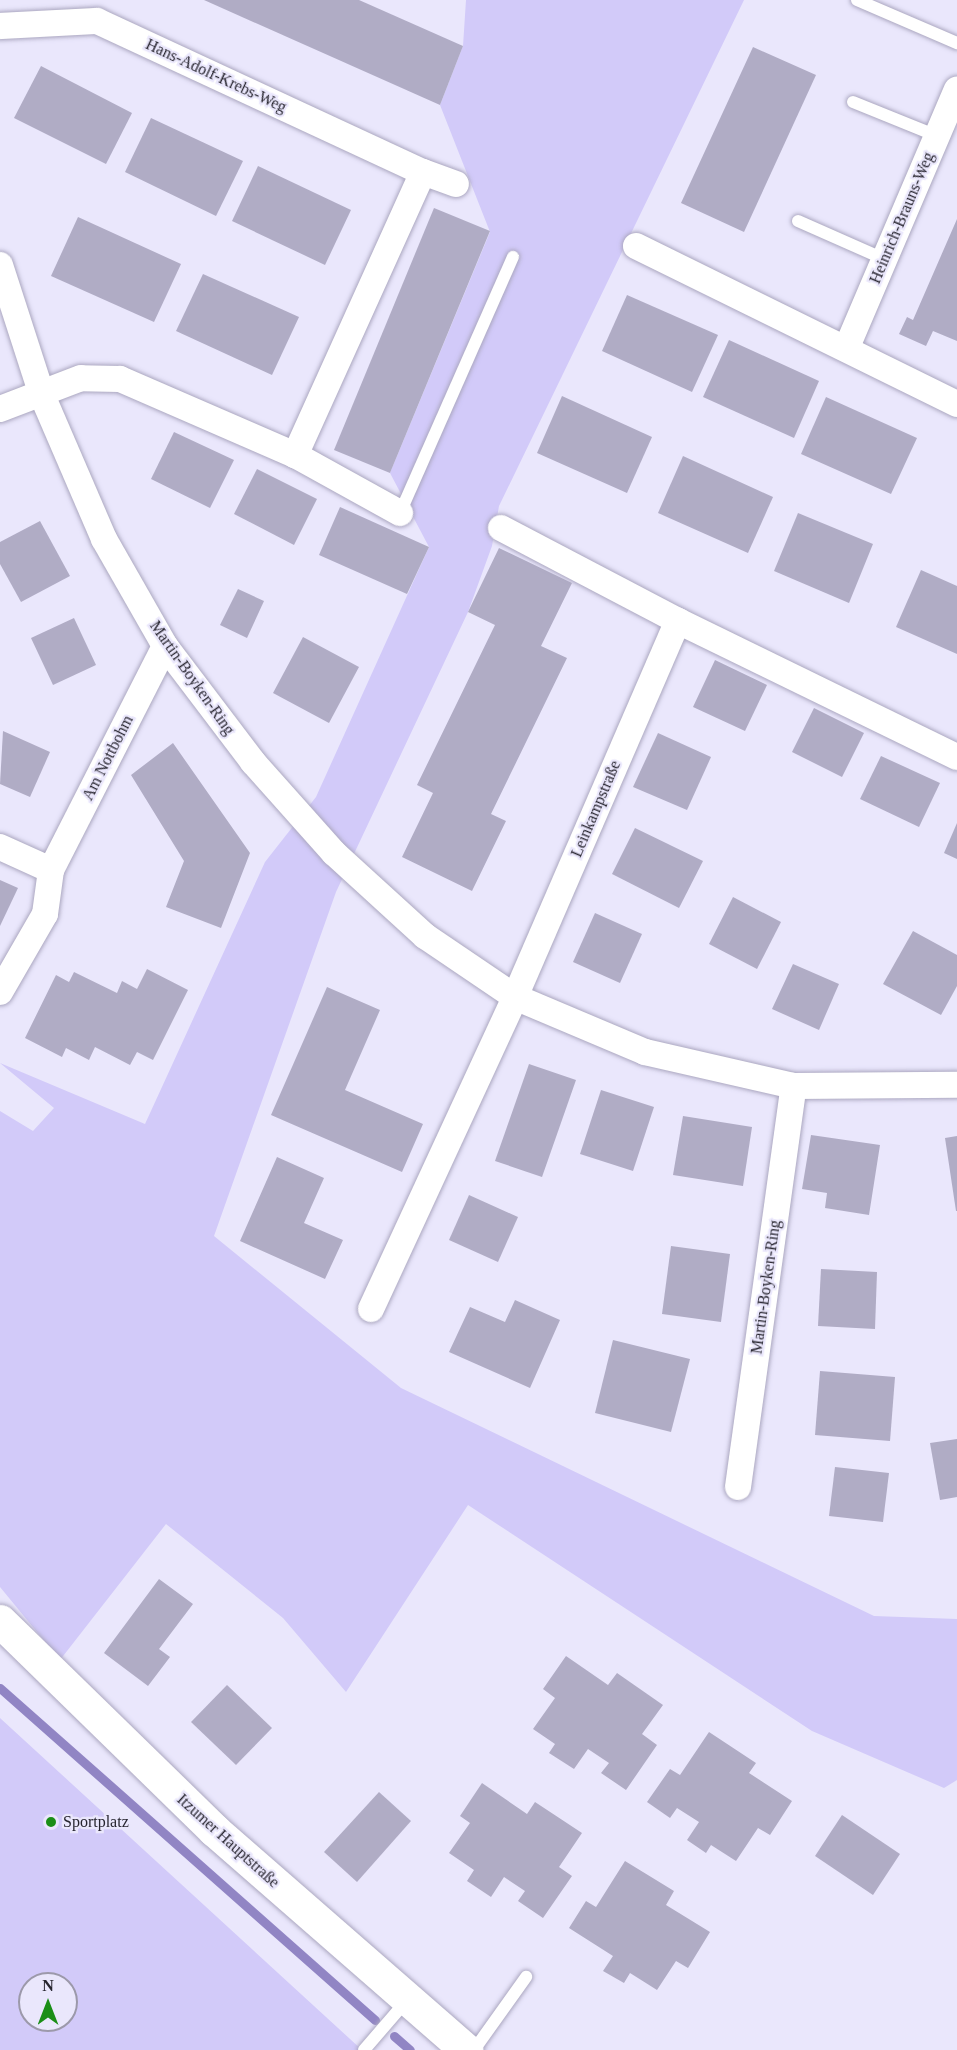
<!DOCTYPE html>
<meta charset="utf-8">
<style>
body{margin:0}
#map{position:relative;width:957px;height:2050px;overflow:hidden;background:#eae7fc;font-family:"Times New Roman",serif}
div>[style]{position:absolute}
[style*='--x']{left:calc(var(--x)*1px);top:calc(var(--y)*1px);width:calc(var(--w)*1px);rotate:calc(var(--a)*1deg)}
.green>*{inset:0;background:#d2caf9}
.stream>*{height:9px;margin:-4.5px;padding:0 4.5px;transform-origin:4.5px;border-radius:4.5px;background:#9185c4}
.building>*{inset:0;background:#b0acc5}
.roads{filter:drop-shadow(0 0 2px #aba7c0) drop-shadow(0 0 2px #aba7c0)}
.lane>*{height:12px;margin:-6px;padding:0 6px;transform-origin:6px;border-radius:6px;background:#fff}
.street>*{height:26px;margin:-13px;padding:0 13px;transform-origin:13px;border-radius:13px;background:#fff}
.secondary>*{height:33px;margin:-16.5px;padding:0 16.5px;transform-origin:16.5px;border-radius:16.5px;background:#fff}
.dots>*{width:16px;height:16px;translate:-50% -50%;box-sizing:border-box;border:3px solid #eae7fc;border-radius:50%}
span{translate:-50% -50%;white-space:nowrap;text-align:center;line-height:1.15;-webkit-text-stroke:4.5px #eae7fc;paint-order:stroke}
.street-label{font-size:16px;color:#27252f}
.poi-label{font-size:16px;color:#27252f}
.left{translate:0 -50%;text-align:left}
.north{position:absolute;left:18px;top:1972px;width:60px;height:60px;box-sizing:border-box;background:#eae7fc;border:2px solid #9c99aa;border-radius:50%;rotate:0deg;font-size:16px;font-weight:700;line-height:24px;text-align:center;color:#27252f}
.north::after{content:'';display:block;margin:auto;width:21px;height:27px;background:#1b8e17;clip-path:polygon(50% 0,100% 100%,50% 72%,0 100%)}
</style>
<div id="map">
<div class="green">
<div style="clip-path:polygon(466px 0,744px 0,499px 506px,492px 546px,468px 612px,336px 892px,214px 1236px,401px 1388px,874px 1616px,957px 1619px,957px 1780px,944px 1788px,812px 1731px,468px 1505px,346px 1692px,283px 1618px,166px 1524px,60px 1660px,0 1587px,0 1111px,33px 1131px,54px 1108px,0 1063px,145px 1124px,265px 862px,316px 797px,429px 547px,390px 473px,490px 232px,440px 105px,463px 46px)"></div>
<div style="clip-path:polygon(evenodd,0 1718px,362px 2050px,0 2050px,0 1718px,30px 1984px,66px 1984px,66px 2020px,30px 2020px,30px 1984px)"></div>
</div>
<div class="stream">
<div style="--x:0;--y:1688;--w:501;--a:41.52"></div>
<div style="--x:394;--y:2036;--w:21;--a:41"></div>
</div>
<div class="building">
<div style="clip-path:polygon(204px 0,359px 0,463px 46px,440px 105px)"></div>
<div style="clip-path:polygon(753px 47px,816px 75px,744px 232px,681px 203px)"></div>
<div style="clip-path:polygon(41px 66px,132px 113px,106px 164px,14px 118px)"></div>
<div style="clip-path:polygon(151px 118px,243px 161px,216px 216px,125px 172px)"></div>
<div style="clip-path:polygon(258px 166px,351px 210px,325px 265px,232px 221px)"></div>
<div style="clip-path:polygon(434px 208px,490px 231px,390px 473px,334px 450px)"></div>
<div style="clip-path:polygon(78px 217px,181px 264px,154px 322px,51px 276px)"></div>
<div style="clip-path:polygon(957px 219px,957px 341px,933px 331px,926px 346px,899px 334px,907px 317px,913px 320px)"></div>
<div style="clip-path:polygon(203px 274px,299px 317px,272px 375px,176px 331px)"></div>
<div style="clip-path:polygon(627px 295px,718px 335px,692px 392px,602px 351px)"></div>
<div style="clip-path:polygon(729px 340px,819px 381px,794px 438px,703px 397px)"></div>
<div style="clip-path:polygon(562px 396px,652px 437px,627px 493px,537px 453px)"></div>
<div style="clip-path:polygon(826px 397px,917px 438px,891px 494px,801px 454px)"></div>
<div style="clip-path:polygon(174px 432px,234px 460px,210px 508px,151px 479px)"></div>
<div style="clip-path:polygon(683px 456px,773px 497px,748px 553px,658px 513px)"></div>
<div style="clip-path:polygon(257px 469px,317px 499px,294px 545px,234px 514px)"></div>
<div style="clip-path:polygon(340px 507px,429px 547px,407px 594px,319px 555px)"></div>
<div style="clip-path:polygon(798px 513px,873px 544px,849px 603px,774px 571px)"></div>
<div style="clip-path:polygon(40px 521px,70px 576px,21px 602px,0 564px,0 542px)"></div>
<div style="clip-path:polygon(499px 548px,572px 583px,541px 646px,567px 658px,491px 814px,506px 821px,472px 891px,402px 857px,433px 793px,417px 785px,495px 625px,468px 612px)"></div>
<div style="clip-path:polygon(921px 570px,957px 586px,957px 654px,896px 627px)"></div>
<div style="clip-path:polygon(238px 589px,264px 601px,247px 638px,220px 625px)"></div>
<div style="clip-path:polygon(74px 618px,96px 665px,53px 685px,31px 638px)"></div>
<div style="clip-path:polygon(303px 637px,359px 667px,329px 723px,273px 693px)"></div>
<div style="clip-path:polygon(715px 660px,767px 685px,745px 731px,693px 707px)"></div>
<div style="clip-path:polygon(814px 708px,864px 733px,842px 777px,792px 752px)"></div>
<div style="clip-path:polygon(3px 731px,50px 752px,30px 797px,0 784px)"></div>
<div style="clip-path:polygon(658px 733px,711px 757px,687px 810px,633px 787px)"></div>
<div style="clip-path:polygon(173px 743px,250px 853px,221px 928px,166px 907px,184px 861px,131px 775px)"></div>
<div style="clip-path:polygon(881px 756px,940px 783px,919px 827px,860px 799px)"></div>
<div style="clip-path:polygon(957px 823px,957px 859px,944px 853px)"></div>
<div style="clip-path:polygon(635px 828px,703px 861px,679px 908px,612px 874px)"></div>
<div style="clip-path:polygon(0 880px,18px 888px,0 926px)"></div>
<div style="clip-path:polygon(733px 897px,781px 922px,757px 969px,709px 944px)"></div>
<div style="clip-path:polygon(595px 913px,642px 934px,620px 983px,573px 962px)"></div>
<div style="clip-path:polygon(913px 931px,957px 955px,957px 986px,941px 1015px,883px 984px)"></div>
<div style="clip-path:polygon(793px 964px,839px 984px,819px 1030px,772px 1009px)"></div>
<div style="clip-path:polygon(147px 969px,188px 990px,153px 1060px,137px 1052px,130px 1065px,95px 1047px,89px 1060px,66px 1048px,62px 1057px,25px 1038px,56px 975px,69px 982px,74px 972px,117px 993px,122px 981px,137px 989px)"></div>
<div style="clip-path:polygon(327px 987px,380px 1010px,345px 1090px,423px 1124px,402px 1172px,271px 1115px)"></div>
<div style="clip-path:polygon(529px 1064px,576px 1080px,542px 1177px,495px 1161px)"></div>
<div style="clip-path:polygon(601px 1090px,654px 1107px,633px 1171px,580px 1154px)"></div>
<div style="clip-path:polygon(683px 1116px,752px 1127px,743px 1186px,673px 1175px)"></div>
<div style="clip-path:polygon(811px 1135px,880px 1145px,869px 1215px,825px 1208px,827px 1193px,802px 1189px)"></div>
<div style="clip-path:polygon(957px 1136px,957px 1211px,956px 1211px,945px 1138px)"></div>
<div style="clip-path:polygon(277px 1157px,324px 1178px,304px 1223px,343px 1240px,325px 1279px,240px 1241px)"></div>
<div style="clip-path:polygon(469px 1195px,518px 1217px,498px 1262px,449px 1240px)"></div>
<div style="clip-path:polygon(671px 1246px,730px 1254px,721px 1322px,662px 1314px)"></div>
<div style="clip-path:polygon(821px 1269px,877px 1272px,875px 1329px,818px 1326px)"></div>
<div style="clip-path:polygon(515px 1300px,560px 1320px,530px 1388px,449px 1352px,470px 1307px,505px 1322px)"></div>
<div style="clip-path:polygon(613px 1340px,690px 1359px,671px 1432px,595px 1413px)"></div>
<div style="clip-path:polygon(820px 1371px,895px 1377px,890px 1441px,815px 1435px)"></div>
<div style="clip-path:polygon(957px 1439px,957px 1497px,940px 1500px,930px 1443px)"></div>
<div style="clip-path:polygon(835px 1467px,889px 1473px,883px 1522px,829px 1516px)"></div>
<div style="clip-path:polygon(159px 1579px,193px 1604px,159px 1649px,170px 1657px,148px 1686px,104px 1653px)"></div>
<div style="clip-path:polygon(566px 1656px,608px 1685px,617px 1673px,663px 1705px,642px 1734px,657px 1745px,626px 1790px,601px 1773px,609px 1763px,588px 1749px,574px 1769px,549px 1753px,555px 1744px,533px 1729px,555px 1698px,543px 1689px)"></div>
<div style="clip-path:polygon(227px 1685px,272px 1728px,236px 1765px,191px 1722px)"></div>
<div style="clip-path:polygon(709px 1732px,756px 1763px,749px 1773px,792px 1801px,770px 1835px,758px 1828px,736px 1861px,711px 1845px,706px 1853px,687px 1840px,699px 1822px,677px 1808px,670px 1818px,647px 1802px,670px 1769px,680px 1775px)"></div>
<div style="clip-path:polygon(482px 1783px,527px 1814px,535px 1802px,582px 1833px,559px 1867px,572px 1876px,543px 1918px,518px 1901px,525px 1891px,504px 1877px,491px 1897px,467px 1881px,474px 1870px,449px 1853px,470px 1823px,460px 1816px)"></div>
<div style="clip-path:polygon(379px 1792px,411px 1821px,357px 1882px,324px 1852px)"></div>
<div style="clip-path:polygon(842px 1815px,900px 1854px,873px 1895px,815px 1856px)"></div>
<div style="clip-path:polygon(625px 1861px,674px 1891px,666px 1905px,710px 1932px,688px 1968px,676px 1961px,657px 1990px,630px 1973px,624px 1983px,603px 1971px,613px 1956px,569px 1928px,586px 1901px,596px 1907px)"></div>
</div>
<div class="roads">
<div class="lane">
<div style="--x:857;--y:0;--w:109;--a:23.3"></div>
<div style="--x:853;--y:102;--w:91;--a:22"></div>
<div style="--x:798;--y:221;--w:94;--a:23.8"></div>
<div style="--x:400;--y:513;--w:280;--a:-66.2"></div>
<div style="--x:364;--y:2050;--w:67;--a:-49.2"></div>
<div style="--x:474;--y:2050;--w:90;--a:-54.5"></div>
</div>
<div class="street">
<div style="--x:0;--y:26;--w:97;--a:-3"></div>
<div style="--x:97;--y:21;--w:359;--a:24.9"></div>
<div style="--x:423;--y:172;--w:311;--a:114.3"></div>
<div style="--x:295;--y:455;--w:191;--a:-156.5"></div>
<div style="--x:120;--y:379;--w:39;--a:-179"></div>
<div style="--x:81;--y:378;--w:87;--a:159.1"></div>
<div style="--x:423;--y:172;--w:35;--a:20"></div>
<div style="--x:636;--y:246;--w:358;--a:26.2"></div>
<div style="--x:0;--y:265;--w:137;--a:72.1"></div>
<div style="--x:42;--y:395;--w:157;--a:66.7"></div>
<div style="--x:104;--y:539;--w:123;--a:60.3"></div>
<div style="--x:165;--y:646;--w:146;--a:52.8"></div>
<div style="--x:253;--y:762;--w:122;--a:48.3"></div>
<div style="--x:334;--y:853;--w:123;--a:42.4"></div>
<div style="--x:425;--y:936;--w:109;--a:34.1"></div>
<div style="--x:515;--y:997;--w:141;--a:22.9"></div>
<div style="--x:645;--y:1052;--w:153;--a:12.9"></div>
<div style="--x:794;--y:1086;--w:163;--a:-0.4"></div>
<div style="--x:847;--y:347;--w:280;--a:-66.9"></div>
<div style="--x:295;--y:455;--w:120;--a:28.9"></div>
<div style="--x:501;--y:528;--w:200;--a:27.7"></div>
<div style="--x:0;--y:847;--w:56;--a:24.3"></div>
<div style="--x:0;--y:992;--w:90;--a:-60"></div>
<div style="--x:45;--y:914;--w:44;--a:-82.2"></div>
<div style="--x:51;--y:870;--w:251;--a:-63"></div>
<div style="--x:371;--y:1309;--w:344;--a:-65.2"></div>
<div style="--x:515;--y:997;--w:410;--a:-66.6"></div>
<div style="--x:678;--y:621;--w:310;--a:26"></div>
<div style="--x:738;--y:1487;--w:405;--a:-82.1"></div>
</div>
<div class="secondary">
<div style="--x:0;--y:1621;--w:299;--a:44.3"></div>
<div style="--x:214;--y:1830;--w:335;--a:41.1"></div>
</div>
</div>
<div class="dots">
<div style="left:51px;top:1822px;background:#1b8e17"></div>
</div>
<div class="street-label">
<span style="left:216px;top:76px;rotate:25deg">Hans-Adolf-Krebs-Weg</span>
<span style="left:902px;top:218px;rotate:-67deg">Heinrich-Brauns-Weg</span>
<span style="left:192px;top:678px;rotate:55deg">Martin-Boyken-Ring</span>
<span style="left:108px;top:758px;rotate:-63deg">Am Nottbohm</span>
<span style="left:596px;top:809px;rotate:-67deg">Leinkampstraße</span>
<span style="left:766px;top:1287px;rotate:-82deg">Martin-Boyken-Ring</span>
<span style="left:228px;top:1841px;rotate:42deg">Itzumer Hauptstraße</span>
</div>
<div class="poi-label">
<span class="left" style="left:63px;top:1822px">Sportplatz</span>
</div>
<div class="north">N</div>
</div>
